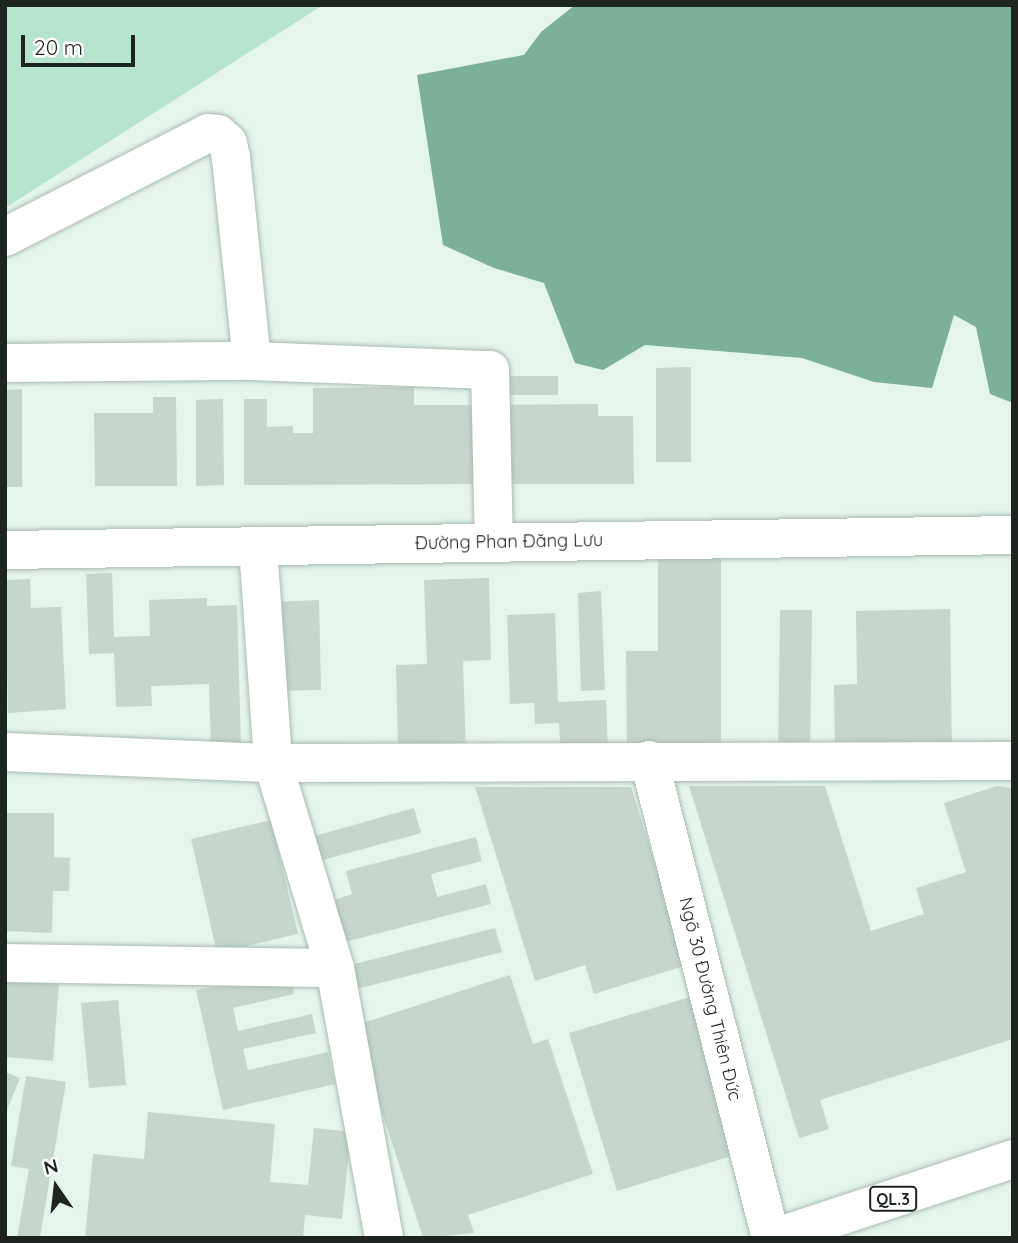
<!DOCTYPE html>
<meta charset="utf-8">
<style>
body{margin:0}
#map{position:relative;width:1018px;height:1243px;overflow:hidden;background:#e4f5ec;font-family:Quicksand,sans-serif}
div>[style]{position:absolute}
[style*='--x']{left:calc(var(--x)*1px);top:calc(var(--y)*1px);width:calc(var(--w)*1px);rotate:calc(var(--a)*1deg)}
.green>*{inset:0;background:#b7e4cd}
.water>*{inset:0;background:#7cb097}
.building>*{inset:0;background:#c5d6cd}
.roads{filter:drop-shadow(0 0 2px #aabbb2) drop-shadow(0 0 2px #aabbb2)}
.minor>*{height:38px;margin:-19px;padding:0 19px;transform-origin:19px;border-radius:19px;background:#fff}
.major>*{height:38px;margin:-19px;padding:0 19px;transform-origin:19px;border-radius:19px;background:#fff}
.highway>*{height:38px;margin:-19px;padding:0 19px;transform-origin:19px;border-radius:19px;background:#fff}
span{translate:-50% -50%;white-space:nowrap;text-align:center;line-height:1.15;-webkit-text-stroke:5px #fff;paint-order:stroke}
.shield-label span{padding:2px 5px;background:#fff;border:2px solid;border-radius:5px;-webkit-text-stroke-width:0}
.shield-label{font-size:16px;color:#1e2521;font-weight:700}
.street-label{font-size:18px;color:#1e2521}
.frame{position:absolute;inset:0;border:7px solid #1e2521;pointer-events:none}
.north{position:absolute;left:21px;top:1152px;width:70px;height:70px;-webkit-text-stroke:5px #fff;paint-order:stroke;rotate:346deg;font-size:19px;font-weight:700;line-height:28px;text-align:center;color:#1e2521}
.north::after{content:'';display:block;margin:auto;width:24px;height:32px;background:#1e2521;clip-path:polygon(50% 0,100% 100%,50% 72%,0 100%)}
.scale{position:absolute;left:21px;top:35px;width:114px;height:32px;box-sizing:border-box;border:4px solid #1e2521;border-top:0;padding-left:9px;font-size:21px;line-height:24px;white-space:nowrap;color:#1e2521;-webkit-text-stroke:5px #fff;paint-order:stroke}
</style>
<div id="map">
<div class="green">
<div style="clip-path:polygon(5px 5px,323px 5px,5px 208px)"></div>
</div>
<div class="water">
<div style="clip-path:polygon(575px 5px,1013px 5px,1013px 403px,990px 394px,976px 327px,954px 315px,932px 388px,874px 382px,802px 358px,645px 345px,603px 370px,575px 363px,544px 283px,494px 268px,443px 245px,417px 75px,524px 55px,541px 32px)"></div>
</div>
<div class="building">
<div style="clip-path:polygon(691px 367px,691px 462px,656px 462px,656px 368px)"></div>
<div style="clip-path:polygon(501px 376px,558px 376px,558px 395px,501px 395px)"></div>
<div style="clip-path:polygon(414px 387px,414px 405px,487px 405px,487px 484px,244px 485px,244px 399px,267px 399px,267px 427px,293px 426px,293px 433px,313px 433px,313px 388px)"></div>
<div style="clip-path:polygon(22px 389px,22px 487px,5px 487px,5px 390px)"></div>
<div style="clip-path:polygon(153px 397px,176px 397px,177px 486px,95px 486px,94px 413px,153px 413px)"></div>
<div style="clip-path:polygon(223px 399px,224px 485px,196px 486px,196px 400px)"></div>
<div style="clip-path:polygon(598px 404px,598px 416px,633px 416px,634px 484px,495px 484px,495px 405px)"></div>
<div style="clip-path:polygon(658px 558px,721px 558px,721px 757px,627px 757px,626px 651px,658px 651px)"></div>
<div style="clip-path:polygon(112px 573px,114px 637px,150px 636px,149px 600px,207px 598px,207px 606px,237px 605px,241px 745px,211px 746px,209px 684px,151px 686px,152px 706px,116px 707px,114px 653px,89px 654px,86px 574px)"></div>
<div style="clip-path:polygon(489px 578px,491px 660px,463px 661px,466px 755px,398px 748px,396px 665px,427px 664px,424px 580px)"></div>
<div style="clip-path:polygon(30px 579px,31px 608px,61px 607px,66px 709px,8px 713px,5px 580px)"></div>
<div style="clip-path:polygon(601px 591px,605px 690px,581px 691px,578px 593px)"></div>
<div style="clip-path:polygon(319px 600px,321px 690px,274px 691px,272px 602px)"></div>
<div style="clip-path:polygon(950px 609px,952px 755px,835px 756px,834px 685px,857px 684px,856px 611px)"></div>
<div style="clip-path:polygon(780px 610px,812px 610px,810px 759px,778px 759px)"></div>
<div style="clip-path:polygon(555px 613px,558px 702px,606px 700px,608px 753px,561px 756px,559px 723px,535px 724px,534px 703px,510px 704px,507px 615px)"></div>
<div style="clip-path:polygon(689px 786px,825px 786px,871px 931px,924px 914px,916px 888px,966px 872px,944px 803px,997px 786px,1013px 788px,1013px 1039px,820px 1100px,829px 1129px,799px 1138px)"></div>
<div style="clip-path:polygon(475px 787px,631px 787px,687px 965px,594px 994px,585px 965px,535px 981px)"></div>
<div style="clip-path:polygon(414px 808px,421px 833px,312px 863px,304px 839px)"></div>
<div style="clip-path:polygon(5px 813px,54px 813px,54px 857px,70px 858px,69px 891px,53px 891px,52px 933px,5px 931px)"></div>
<div style="clip-path:polygon(271px 820px,298px 934px,217px 953px,191px 839px)"></div>
<div style="clip-path:polygon(476px 837px,482px 861px,431px 874px,437px 897px,486px 884px,491px 904px,345px 942px,334px 900px,352px 894px,346px 871px)"></div>
<div style="clip-path:polygon(495px 928px,502px 952px,357px 989px,351px 965px)"></div>
<div style="clip-path:polygon(289px 972px,294px 994px,233px 1008px,238px 1031px,312px 1014px,316px 1033px,243px 1049px,248px 1070px,328px 1052px,335px 1084px,223px 1110px,196px 990px)"></div>
<div style="clip-path:polygon(510px 975px,533px 1044px,548px 1039px,593px 1174px,468px 1215px,474px 1233px,423px 1238px,354px 1026px)"></div>
<div style="clip-path:polygon(5px 980px,59px 984px,53px 1061px,5px 1057px)"></div>
<div style="clip-path:polygon(700px 994px,748px 1151px,617px 1191px,569px 1033px)"></div>
<div style="clip-path:polygon(118px 1000px,126px 1085px,89px 1088px,81px 1003px)"></div>
<div style="clip-path:polygon(5px 1072px,20px 1078px,5px 1115px)"></div>
<div style="clip-path:polygon(26px 1076px,66px 1082px,40px 1238px,17px 1238px,29px 1169px,11px 1166px)"></div>
<div style="clip-path:polygon(148px 1112px,275px 1124px,270px 1182px,308px 1185px,314px 1128px,351px 1132px,342px 1219px,305px 1215px,303px 1238px,85px 1238px,93px 1154px,144px 1159px)"></div>
</div>
<div class="roads">
<div class="minor">
<div style="--x:5;--y:237;--w:228;--a:-27.1"></div>
<div style="--x:208;--y:133;--w:10;--a:6"></div>
<div style="--x:218;--y:134;--w:13;--a:42"></div>
<div style="--x:228;--y:143;--w:15;--a:79"></div>
<div style="--x:231;--y:158;--w:204;--a:84.1"></div>
<div style="--x:5;--y:363;--w:247;--a:-0.5"></div>
<div style="--x:252;--y:361;--w:238;--a:2.2"></div>
<div style="--x:490;--y:370;--w:173;--a:88.7"></div>
<div style="--x:258;--y:546;--w:218;--a:86"></div>
<div style="--x:273;--y:763;--w:214;--a:73.2"></div>
<div style="--x:335;--y:968;--w:274;--a:79.7"></div>
<div style="--x:5;--y:752;--w:268;--a:2.4"></div>
<div style="--x:273;--y:763;--w:740;--a:-0.15"></div>
<div style="--x:649;--y:760;--w:493;--a:75.7"></div>
<div style="--x:5;--y:963;--w:330;--a:0.9"></div>
</div>
<div class="major">
<div style="--x:5;--y:550;--w:1008;--a:-0.85"></div>
</div>
<div class="highway">
<div style="--x:773;--y:1238;--w:253;--a:-18.2"></div>
</div>
</div>
<div class="shield-label">
<span style="left:893px;top:1199px">QL.3</span>
</div>
<div class="street-label">
<span style="left:509px;top:542px;rotate:-1deg">Đường Phan Đăng Lưu</span>
<span style="left:710px;top:999px;rotate:76deg">Ngõ 30 Đường Thiên Đức</span>
</div>
<div class="frame"></div>
<div class="north">N</div>
<div class="scale">20 m</div>
</div>
